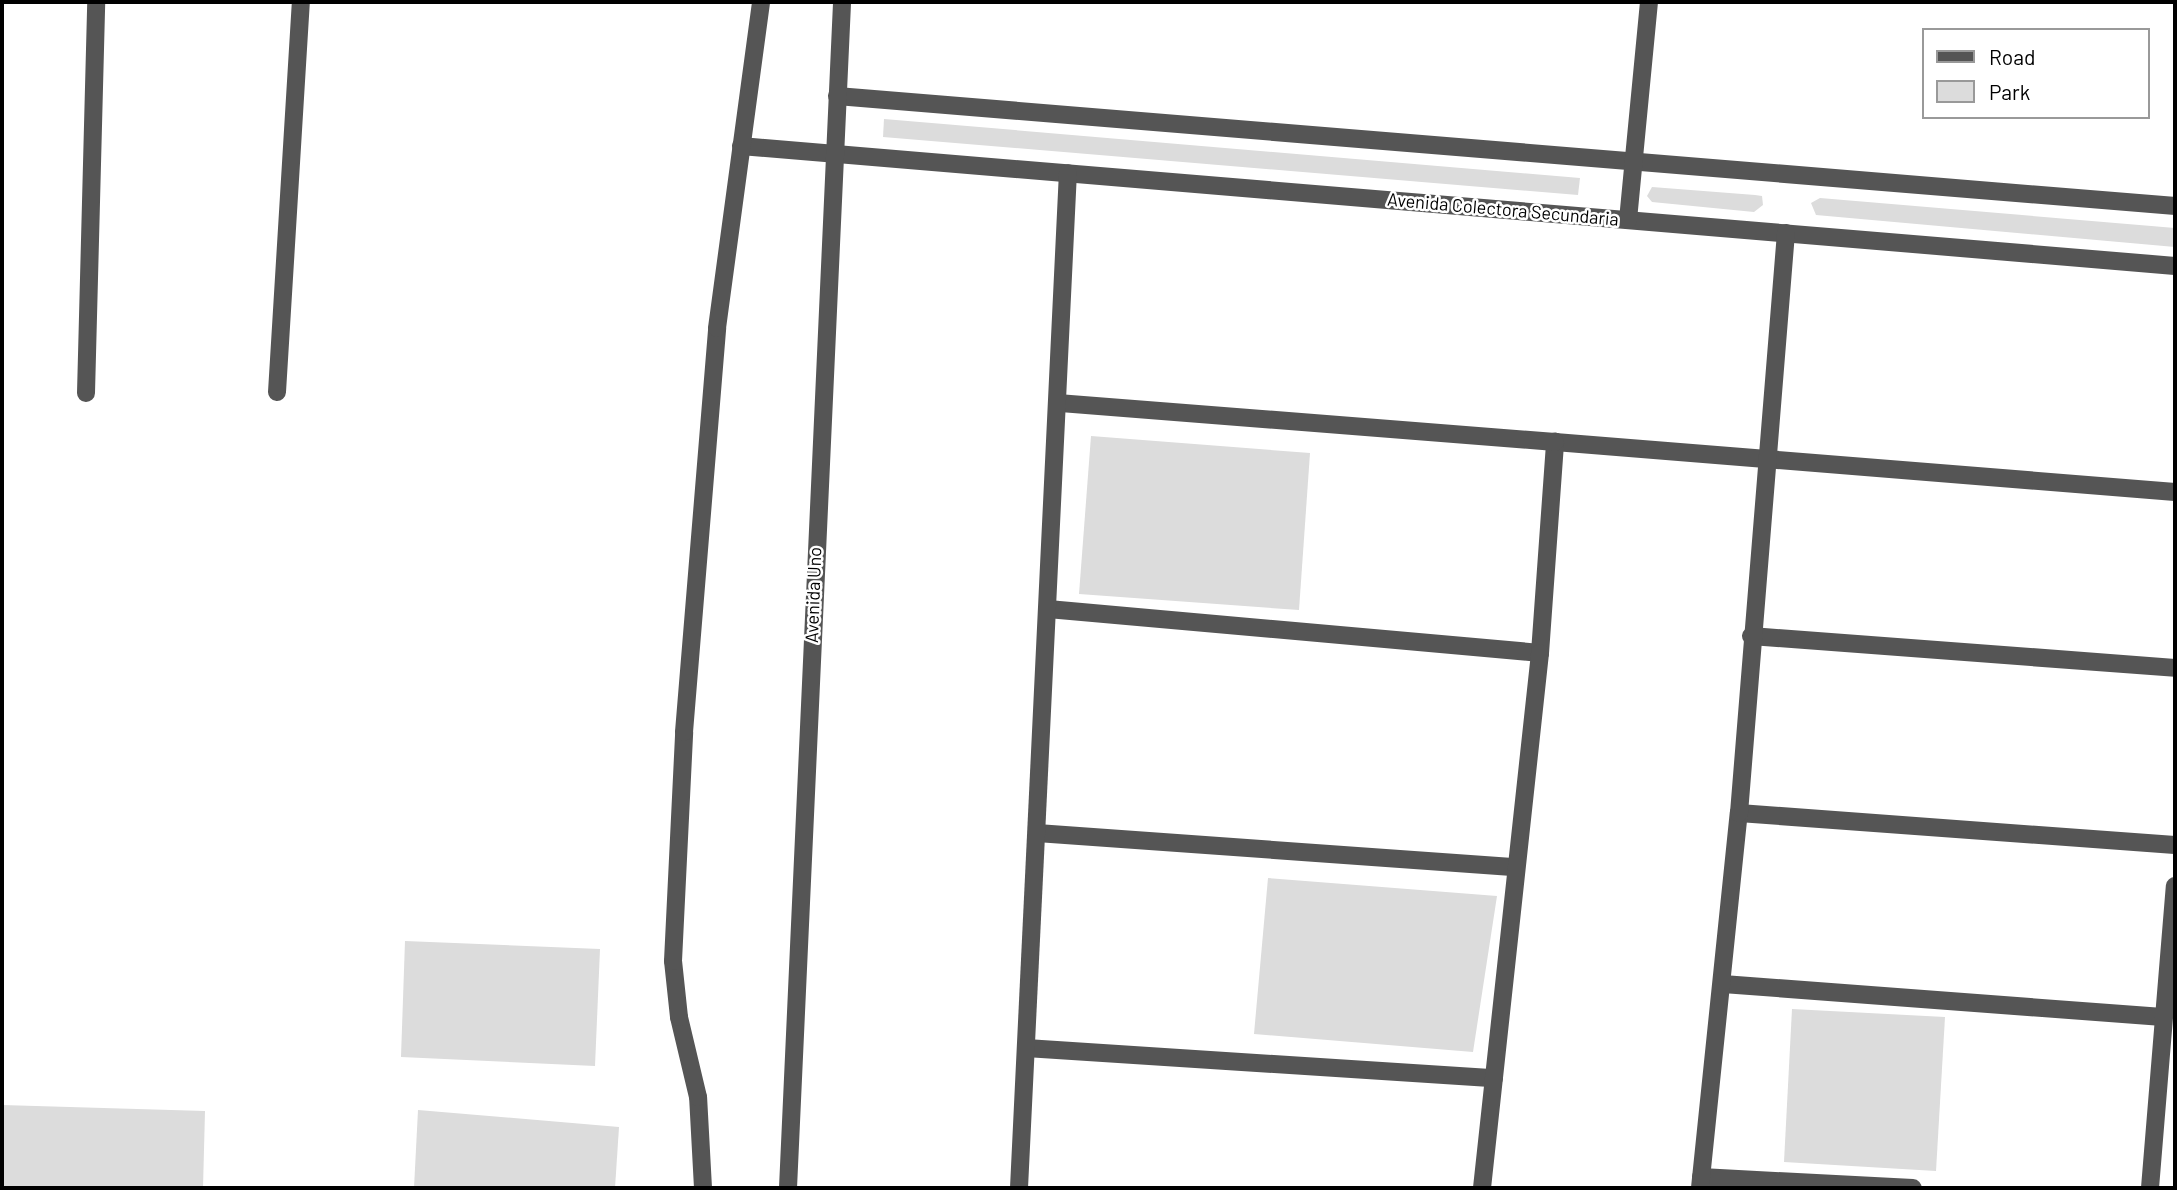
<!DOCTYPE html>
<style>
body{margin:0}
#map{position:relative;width:2177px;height:1190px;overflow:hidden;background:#fff;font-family:Barlow,sans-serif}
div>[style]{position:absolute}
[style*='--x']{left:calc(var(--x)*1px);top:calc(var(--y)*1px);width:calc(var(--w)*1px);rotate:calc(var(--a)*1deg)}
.green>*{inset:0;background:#dcdcdc}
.minor>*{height:18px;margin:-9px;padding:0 9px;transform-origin:9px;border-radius:9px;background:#555}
span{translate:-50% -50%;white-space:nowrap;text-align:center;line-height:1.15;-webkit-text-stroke:5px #fff;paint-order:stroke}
.street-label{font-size:18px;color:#000}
.frame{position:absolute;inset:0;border:4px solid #000;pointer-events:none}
.legend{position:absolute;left:1922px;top:28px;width:228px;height:91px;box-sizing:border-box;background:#fff;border:2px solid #999;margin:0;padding:9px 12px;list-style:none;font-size:21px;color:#000}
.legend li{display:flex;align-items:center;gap:14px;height:35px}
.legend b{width:35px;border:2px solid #999}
</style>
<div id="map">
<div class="green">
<div style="clip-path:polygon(884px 119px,1580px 178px,1578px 195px,883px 137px)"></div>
<div style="clip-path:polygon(1652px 187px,1755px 195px,1762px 196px,1763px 205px,1754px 212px,1652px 202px,1647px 196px)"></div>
<div style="clip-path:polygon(1820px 198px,2175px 228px,2175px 247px,1816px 215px,1811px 203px)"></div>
<div style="clip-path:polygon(1091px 436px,1310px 453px,1299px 610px,1079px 594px)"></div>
<div style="clip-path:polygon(1268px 878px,1497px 896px,1473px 1052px,1254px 1034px)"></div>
<div style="clip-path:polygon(405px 941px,600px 949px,595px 1066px,401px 1057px)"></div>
<div style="clip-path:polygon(1792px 1009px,1945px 1017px,1936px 1171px,1784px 1162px)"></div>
<div style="clip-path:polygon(2px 1105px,205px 1111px,203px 1188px,2px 1188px)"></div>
<div style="clip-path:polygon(418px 1110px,619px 1127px,615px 1188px,414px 1188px)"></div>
</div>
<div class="minor">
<div style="--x:837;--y:96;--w:1343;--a:4.7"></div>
<div style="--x:741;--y:146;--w:1439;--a:4.78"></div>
<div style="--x:1628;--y:220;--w:219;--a:-84.5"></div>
<div style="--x:277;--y:392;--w:391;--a:-86.5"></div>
<div style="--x:86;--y:393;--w:391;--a:-88.5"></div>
<div style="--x:1555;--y:442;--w:622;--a:4.61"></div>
<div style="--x:1048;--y:609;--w:494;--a:5.1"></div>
<div style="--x:1540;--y:653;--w:212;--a:-85.9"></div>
<div style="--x:1555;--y:442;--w:499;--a:-175.5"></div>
<div style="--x:1751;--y:636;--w:425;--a:4.3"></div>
<div style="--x:1739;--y:813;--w:437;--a:4.2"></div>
<div style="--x:1037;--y:833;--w:480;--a:4.1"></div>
<div style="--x:1723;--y:984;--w:441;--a:4.3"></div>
<div style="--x:1026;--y:1048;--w:469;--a:3.7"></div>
<div style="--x:1701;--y:1177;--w:212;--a:3"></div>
<div style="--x:703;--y:1188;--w:91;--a:-93.1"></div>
<div style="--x:698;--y:1097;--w:82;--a:-103.4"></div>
<div style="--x:679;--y:1017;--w:56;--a:-96.1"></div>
<div style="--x:673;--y:961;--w:229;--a:-87.2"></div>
<div style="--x:684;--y:732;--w:405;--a:-85.3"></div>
<div style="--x:717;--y:328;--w:329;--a:-82.3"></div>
<div style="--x:788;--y:1188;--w:1187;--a:-87.39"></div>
<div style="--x:1019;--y:1188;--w:1016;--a:-87.24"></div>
<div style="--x:1482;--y:1188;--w:538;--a:-83.81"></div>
<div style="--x:1700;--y:1188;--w:377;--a:-84.1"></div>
<div style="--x:1739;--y:813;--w:582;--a:-85.37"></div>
<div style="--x:2150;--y:1188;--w:303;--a:-85.3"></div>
</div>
<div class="street-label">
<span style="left:1503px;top:209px;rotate:5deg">Avenida Colectora Secundaria</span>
<span style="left:813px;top:595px;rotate:-88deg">Avenida Uno</span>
</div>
<div class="frame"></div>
<ul class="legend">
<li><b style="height:9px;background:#555"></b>Road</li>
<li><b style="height:19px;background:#dcdcdc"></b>Park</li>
</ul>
</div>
